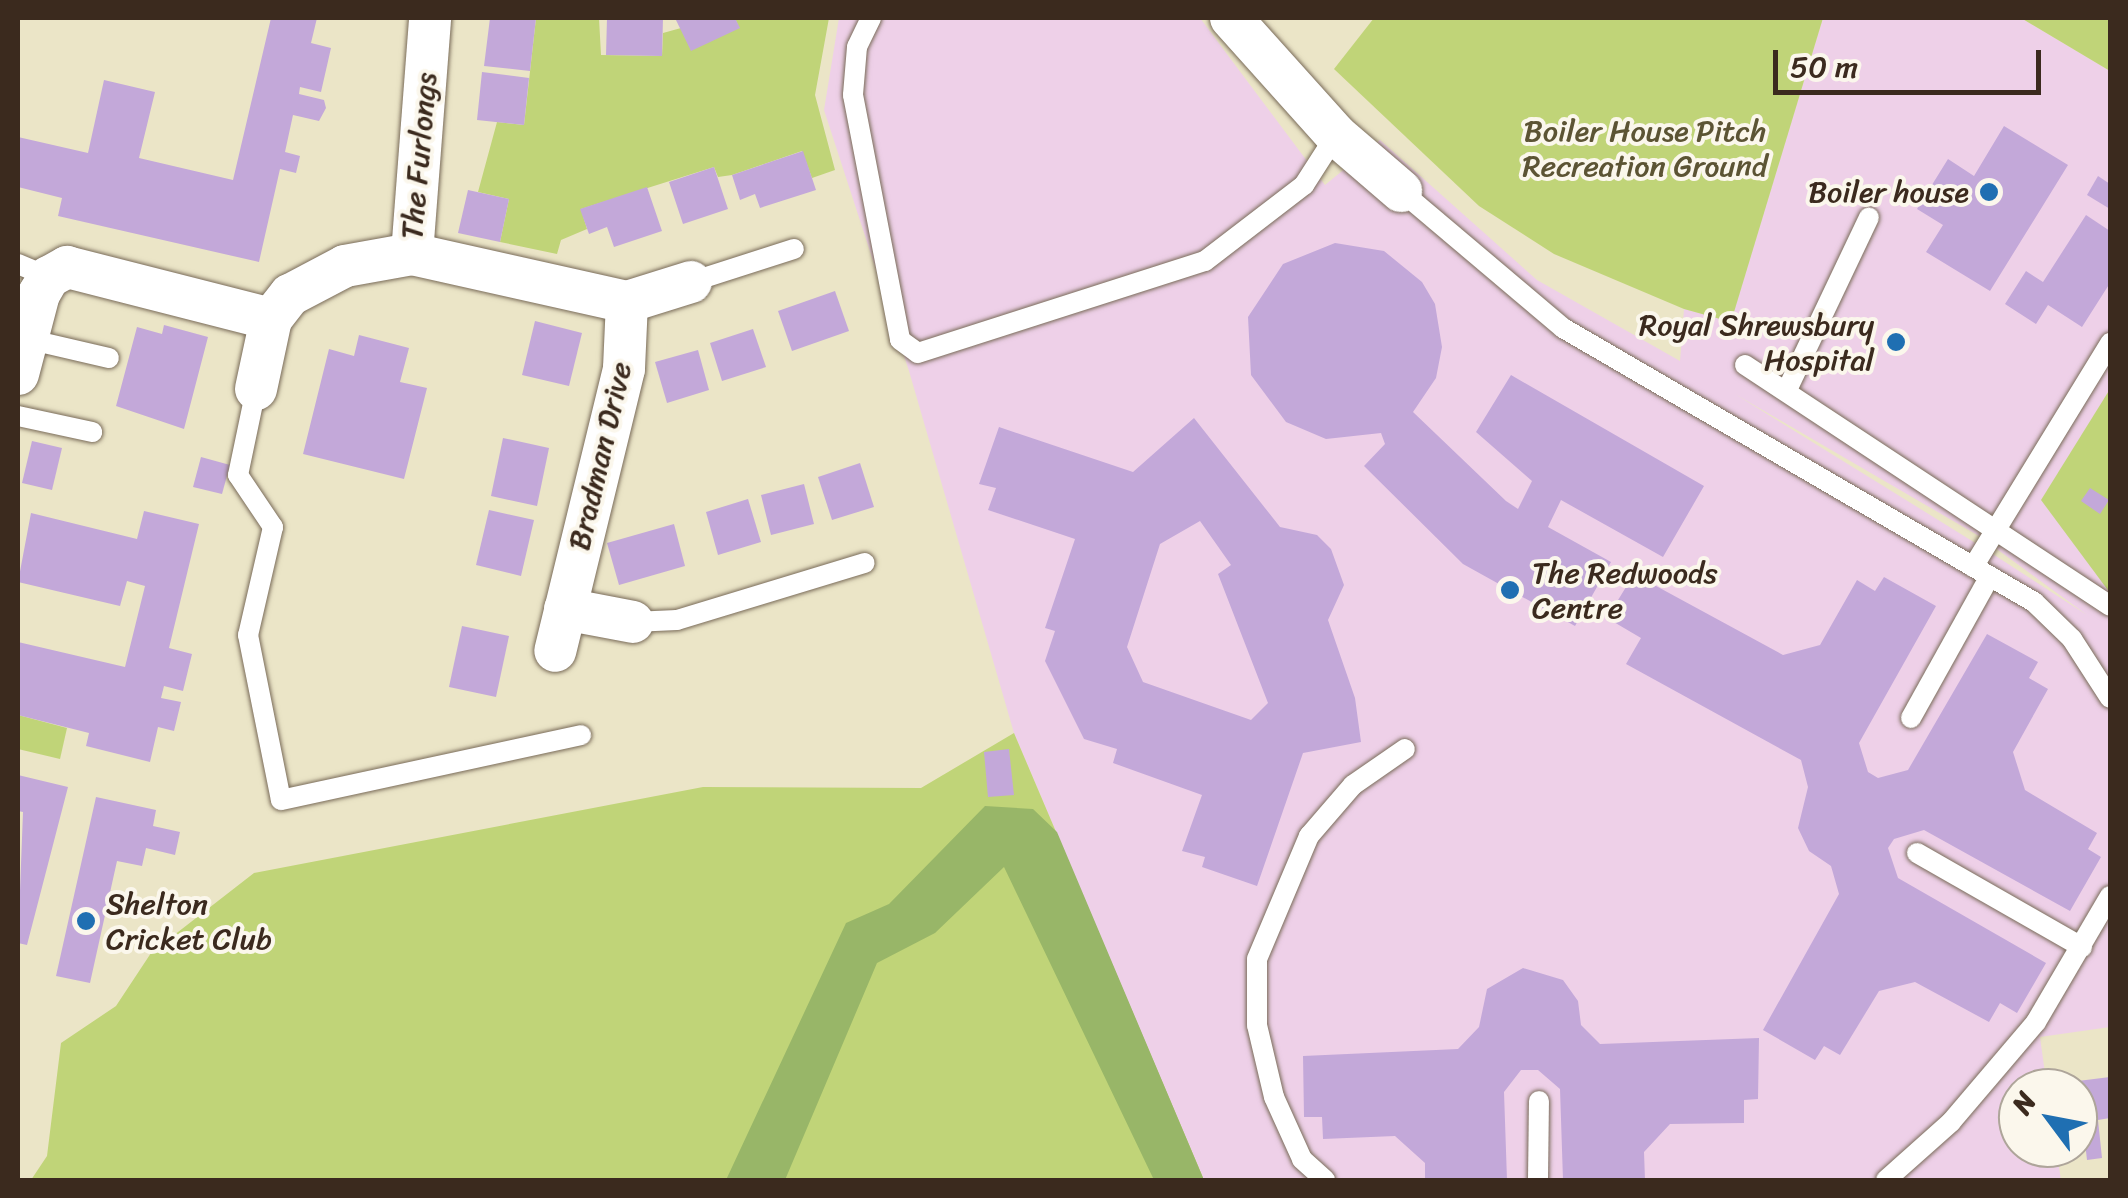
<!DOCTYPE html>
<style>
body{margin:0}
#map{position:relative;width:2128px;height:1198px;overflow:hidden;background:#ebe5c7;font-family:Sriracha,sans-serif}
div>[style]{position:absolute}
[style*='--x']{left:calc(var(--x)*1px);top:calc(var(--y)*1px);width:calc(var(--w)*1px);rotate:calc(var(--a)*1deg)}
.built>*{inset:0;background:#eed0e8}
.green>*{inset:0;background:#c0d478}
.forest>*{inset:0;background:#98b668}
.building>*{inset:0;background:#c3a8d9}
.roads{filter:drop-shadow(0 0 2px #796b59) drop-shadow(0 0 2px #796b59)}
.lane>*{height:20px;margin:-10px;padding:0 10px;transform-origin:10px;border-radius:10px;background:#fff}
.street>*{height:42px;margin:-21px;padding:0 21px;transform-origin:21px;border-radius:21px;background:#fff}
.dots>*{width:28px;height:28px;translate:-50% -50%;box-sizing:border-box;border:5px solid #fbf7ec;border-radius:50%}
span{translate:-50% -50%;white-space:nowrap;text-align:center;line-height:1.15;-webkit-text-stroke:8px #fbf7ec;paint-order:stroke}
.park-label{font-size:30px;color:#5c5434}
.street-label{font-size:30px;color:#3b2a1e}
.poi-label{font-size:30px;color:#3b2a1e}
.right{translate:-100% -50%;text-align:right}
.left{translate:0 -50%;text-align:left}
.frame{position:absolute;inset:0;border:20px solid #3b2a1e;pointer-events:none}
.north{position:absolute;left:1998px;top:1068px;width:100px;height:100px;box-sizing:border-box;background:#fbf7ec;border:2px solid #aea59a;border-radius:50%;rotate:302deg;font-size:28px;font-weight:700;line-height:40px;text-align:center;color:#3b2a1e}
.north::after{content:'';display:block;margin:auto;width:35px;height:45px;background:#1f6fb2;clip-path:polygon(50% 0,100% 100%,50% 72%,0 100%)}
.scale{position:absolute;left:1773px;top:50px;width:268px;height:45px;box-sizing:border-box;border:5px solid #3b2a1e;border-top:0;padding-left:12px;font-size:30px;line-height:35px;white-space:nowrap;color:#3b2a1e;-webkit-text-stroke:8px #fbf7ec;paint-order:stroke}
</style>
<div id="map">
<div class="built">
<div style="clip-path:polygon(evenodd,839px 18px,1200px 18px,1325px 185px,1380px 140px,1537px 280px,1680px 361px,1684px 309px,1731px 321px,1823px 18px,2021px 18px,2110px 71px,2110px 1027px,2040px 1037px,2047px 1088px,2018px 1088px,2018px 1148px,2056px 1148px,2061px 1180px,1204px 1180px,1014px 733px,909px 371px,824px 110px,839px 18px,1735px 394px,1979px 536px,2087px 615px,1985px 549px,1735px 394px)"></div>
</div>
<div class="green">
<div style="clip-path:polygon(536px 18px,599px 18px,601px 55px,662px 56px,663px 33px,681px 28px,739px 28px,735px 18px,829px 18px,815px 95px,835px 170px,812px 178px,802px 151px,732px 175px,718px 177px,714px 167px,581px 209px,587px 229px,561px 240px,557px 254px,500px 242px,509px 199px,478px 192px,497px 122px,524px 125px)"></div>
<div style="clip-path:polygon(1374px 18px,1823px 18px,1731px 322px,1684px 309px,1554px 254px,1479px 206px,1334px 69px)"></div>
<div style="clip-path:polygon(2021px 18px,2110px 18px,2110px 71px)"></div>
<div style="clip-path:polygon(2110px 389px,2110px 593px,2041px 500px)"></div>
<div style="clip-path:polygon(18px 715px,67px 728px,60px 759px,18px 749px)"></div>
<div style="clip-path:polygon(1014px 733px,1204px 1180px,31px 1180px,47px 1156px,61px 1043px,116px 1006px,151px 953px,254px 873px,703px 787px,921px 788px)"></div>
</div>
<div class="forest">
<div style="clip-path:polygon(985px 806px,1033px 809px,1057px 832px,1204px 1180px,1154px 1180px,1004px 867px,935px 933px,877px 963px,785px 1180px,726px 1180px,846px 923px,889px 904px)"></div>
</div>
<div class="building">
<div style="clip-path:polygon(271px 18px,317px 18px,311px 43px,331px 48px,321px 92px,300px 87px,299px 94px,324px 100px,326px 108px,319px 121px,293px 115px,285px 152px,300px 156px,296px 173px,280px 169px,259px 262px,58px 216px,62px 198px,18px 187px,18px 137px,88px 153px,104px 80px,155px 92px,139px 158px,233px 180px)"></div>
<div style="clip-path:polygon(490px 18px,536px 18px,530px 71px,484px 66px)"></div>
<div style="clip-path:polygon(607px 18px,663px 18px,662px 56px,606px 55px)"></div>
<div style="clip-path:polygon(675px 18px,735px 18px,740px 28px,691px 51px)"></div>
<div style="clip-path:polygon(482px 72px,529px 78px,524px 125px,477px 120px)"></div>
<div style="clip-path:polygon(2004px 126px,2068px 165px,1990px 291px,1926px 252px,1943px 225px,1917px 209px,1948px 159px,1974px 176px)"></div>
<div style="clip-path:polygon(803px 151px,816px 190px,760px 208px,755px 194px,740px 200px,732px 175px)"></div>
<div style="clip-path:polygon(714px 167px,728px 209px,683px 224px,669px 182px)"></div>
<div style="clip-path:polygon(2098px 176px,2110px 184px,2110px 209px,2087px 195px)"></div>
<div style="clip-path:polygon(647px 187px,662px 231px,614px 247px,607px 227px,589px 234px,580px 209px)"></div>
<div style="clip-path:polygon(468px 190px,509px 199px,500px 242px,458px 233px)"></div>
<div style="clip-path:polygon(2086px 215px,2110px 231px,2110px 283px,2082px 327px,2048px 305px,2036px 324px,2005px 304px,2026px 271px,2043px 282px)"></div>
<div style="clip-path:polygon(1335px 243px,1384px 251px,1422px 282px,1435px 304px,1442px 347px,1436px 378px,1413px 412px,1506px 501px,1518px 509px,1532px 481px,1476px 432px,1511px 375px,1704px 486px,1663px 557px,1561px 500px,1548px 527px,1611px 562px,1575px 626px,1463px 564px,1364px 466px,1385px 444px,1381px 433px,1326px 439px,1286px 422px,1251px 375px,1248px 317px,1283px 264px)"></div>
<div style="clip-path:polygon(835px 291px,849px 331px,792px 351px,778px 311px)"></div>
<div style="clip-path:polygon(535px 321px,582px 333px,569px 386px,522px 375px)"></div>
<div style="clip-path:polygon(164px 325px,208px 337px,184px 429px,116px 406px,137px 327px,162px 334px)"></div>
<div style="clip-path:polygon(753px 329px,766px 367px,722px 381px,710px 343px)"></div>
<div style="clip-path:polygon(359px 335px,409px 348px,400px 382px,427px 388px,404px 479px,303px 454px,329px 349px,354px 356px)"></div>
<div style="clip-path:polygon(698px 350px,709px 390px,667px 403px,655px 362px)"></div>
<div style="clip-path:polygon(evenodd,1194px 418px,1280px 527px,1317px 535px,1331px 549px,1344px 585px,1328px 620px,1355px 698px,1361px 742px,1303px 753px,1257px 886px,1202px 867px,1205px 857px,1182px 851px,1202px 795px,1113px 763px,1117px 749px,1084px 739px,1045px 661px,1055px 631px,1045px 628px,1075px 539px,988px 510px,996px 488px,979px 484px,999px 427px,1133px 472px,1194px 418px,1200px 521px,1231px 565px,1218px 574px,1268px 703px,1251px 720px,1143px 682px,1127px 647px,1160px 544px,1200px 521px)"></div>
<div style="clip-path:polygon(503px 438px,549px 448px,537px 506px,491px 496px)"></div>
<div style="clip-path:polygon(32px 441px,62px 448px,52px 490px,22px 483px)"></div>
<div style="clip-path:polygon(201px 457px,230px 465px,222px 494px,193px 487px)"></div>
<div style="clip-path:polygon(860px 463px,874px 507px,832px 520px,818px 477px)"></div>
<div style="clip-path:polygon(804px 484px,814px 524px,771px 535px,761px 495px)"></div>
<div style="clip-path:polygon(2090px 488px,2109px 500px,2100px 514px,2081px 501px)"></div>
<div style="clip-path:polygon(748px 499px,761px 542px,718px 555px,706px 512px)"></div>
<div style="clip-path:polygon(489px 510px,534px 520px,521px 576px,476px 565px)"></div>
<div style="clip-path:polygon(144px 511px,199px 524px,169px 648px,192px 654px,183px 691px,164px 686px,161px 698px,181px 702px,174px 731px,158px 727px,150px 762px,86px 746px,89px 733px,18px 715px,18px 642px,125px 667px,145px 586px,127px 581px,120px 606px,18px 582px,31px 513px,137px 539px)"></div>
<div style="clip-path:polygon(674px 524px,685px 566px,619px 585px,607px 543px)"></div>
<div style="clip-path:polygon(1634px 574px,1783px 655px,1820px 645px,1857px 580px,1875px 591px,1884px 577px,1936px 606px,1859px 743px,1868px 772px,1878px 778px,1908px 770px,1987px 634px,2038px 662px,2029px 678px,2048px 689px,2013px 752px,2025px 790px,2097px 833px,2088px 849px,2101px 857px,2070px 911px,1924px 830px,1894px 839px,1888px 848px,1898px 878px,2046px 963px,2017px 1013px,2000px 1003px,1989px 1022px,1915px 982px,1879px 991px,1840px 1055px,1824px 1046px,1815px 1060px,1763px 1030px,1839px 894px,1831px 866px,1809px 851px,1798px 828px,1808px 787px,1801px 760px,1626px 664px,1641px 638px,1607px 618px)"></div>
<div style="clip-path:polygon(462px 626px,509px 636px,496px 697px,449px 687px)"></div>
<div style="clip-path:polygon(1009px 749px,1014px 795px,988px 797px,984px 752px)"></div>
<div style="clip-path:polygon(18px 775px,68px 787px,27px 945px,18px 943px,23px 812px,18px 811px)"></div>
<div style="clip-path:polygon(96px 797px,156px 810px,153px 826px,180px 832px,175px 855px,146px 848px,142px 866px,117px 861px,90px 983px,56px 976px)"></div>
<div style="clip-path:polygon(1523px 968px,1563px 980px,1578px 1001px,1581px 1025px,1600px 1044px,1759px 1038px,1758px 1099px,1744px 1100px,1744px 1123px,1670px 1124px,1644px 1152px,1645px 1180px,1563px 1180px,1560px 1089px,1538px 1070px,1521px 1070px,1504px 1092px,1507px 1180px,1425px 1180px,1425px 1163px,1395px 1136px,1323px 1139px,1322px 1117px,1304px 1117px,1303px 1056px,1458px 1049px,1479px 1027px,1487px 989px)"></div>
<div style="clip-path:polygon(2110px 1077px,2110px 1118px,2098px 1120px,2102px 1158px,2087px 1160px,2078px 1081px)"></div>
</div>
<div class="roads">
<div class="lane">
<div style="--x:871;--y:18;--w:32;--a:116"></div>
<div style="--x:857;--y:47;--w:48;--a:94.8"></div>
<div style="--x:853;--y:95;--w:249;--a:79.1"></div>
<div style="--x:900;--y:340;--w:22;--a:36"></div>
<div style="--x:918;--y:353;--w:301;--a:-17.8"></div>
<div style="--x:1205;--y:261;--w:125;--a:-37.5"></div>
<div style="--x:1304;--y:185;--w:59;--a:-57.4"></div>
<div style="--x:1401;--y:191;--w:212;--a:40.2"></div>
<div style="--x:1563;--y:328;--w:545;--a:30.19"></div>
<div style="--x:2034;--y:602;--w:53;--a:44.2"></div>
<div style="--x:2072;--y:639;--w:70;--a:57.2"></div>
<div style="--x:18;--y:264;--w:34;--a:23"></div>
<div style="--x:691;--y:282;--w:108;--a:-17.8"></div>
<div style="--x:27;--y:339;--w:84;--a:13"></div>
<div style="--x:1745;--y:365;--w:437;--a:33.4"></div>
<div style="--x:256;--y:389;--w:88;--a:101.8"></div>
<div style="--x:238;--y:475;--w:63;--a:56.1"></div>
<div style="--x:273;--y:527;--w:111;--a:103"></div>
<div style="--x:248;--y:635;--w:168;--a:78.7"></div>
<div style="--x:281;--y:800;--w:307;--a:-12.2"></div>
<div style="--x:1787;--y:390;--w:191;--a:-64.6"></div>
<div style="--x:18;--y:416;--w:76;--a:12.2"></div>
<div style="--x:1973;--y:567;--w:263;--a:-58.5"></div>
<div style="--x:633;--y:622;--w:44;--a:-2.6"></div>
<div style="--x:677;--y:620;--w:196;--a:-16.9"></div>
<div style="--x:1911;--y:718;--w:162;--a:-60.9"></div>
<div style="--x:1917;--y:853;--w:190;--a:29.7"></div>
<div style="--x:1325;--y:1180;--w:31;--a:-138"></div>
<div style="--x:1302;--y:1159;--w:68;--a:-114.3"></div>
<div style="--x:1274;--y:1097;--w:74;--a:-103.3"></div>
<div style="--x:1257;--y:1025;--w:66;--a:-90"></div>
<div style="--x:1257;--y:959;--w:134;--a:-67.1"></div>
<div style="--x:1309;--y:836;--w:67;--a:-49.2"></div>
<div style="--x:1353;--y:785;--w:63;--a:-34.7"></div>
<div style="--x:1538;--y:1180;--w:79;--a:-89.3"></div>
<div style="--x:1886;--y:1180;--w:87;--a:-41.7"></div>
<div style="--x:1951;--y:1122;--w:131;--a:-49.6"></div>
<div style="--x:2036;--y:1022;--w:146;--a:-59.6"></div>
</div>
<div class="street">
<div style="--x:1231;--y:18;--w:157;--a:48.1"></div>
<div style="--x:1336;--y:135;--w:86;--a:40.7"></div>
<div style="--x:412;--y:254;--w:220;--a:12.6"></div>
<div style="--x:627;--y:302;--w:67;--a:92.6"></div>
<div style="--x:624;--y:369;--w:290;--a:103.7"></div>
<div style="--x:627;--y:302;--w:67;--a:-17.4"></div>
<div style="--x:18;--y:374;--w:83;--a:-75.3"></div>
<div style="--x:39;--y:294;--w:20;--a:-60"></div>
<div style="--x:49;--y:277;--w:21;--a:-29"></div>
<div style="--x:67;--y:267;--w:211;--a:14.3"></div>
<div style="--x:256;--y:389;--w:72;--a:-77.9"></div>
<div style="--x:271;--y:319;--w:31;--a:-52"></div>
<div style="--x:290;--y:295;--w:62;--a:-27.8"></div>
<div style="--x:345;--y:266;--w:68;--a:-10.2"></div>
<div style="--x:412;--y:254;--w:237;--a:-85.6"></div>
<div style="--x:565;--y:609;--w:69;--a:10.8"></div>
</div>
</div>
<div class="dots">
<div style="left:1989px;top:192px;background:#1f6fb2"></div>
<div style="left:1896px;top:342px;background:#1f6fb2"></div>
<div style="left:1510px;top:590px;background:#1f6fb2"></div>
<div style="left:86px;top:921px;background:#1f6fb2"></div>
</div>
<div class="park-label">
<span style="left:1645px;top:148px">Boiler House Pitch<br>Recreation Ground</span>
</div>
<div class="street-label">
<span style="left:419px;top:156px;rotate:-85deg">The Furlongs</span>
<span style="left:600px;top:456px;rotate:-77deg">Bradman Drive</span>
</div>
<div class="poi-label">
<span class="right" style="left:1969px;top:192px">Boiler house</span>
<span class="right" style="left:1874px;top:342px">Royal Shrewsbury<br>Hospital</span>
<span class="left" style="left:1532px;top:590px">The Redwoods<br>Centre</span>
<span class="left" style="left:106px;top:921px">Shelton<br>Cricket Club</span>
</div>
<div class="frame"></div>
<div class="north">N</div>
<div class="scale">50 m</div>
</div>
